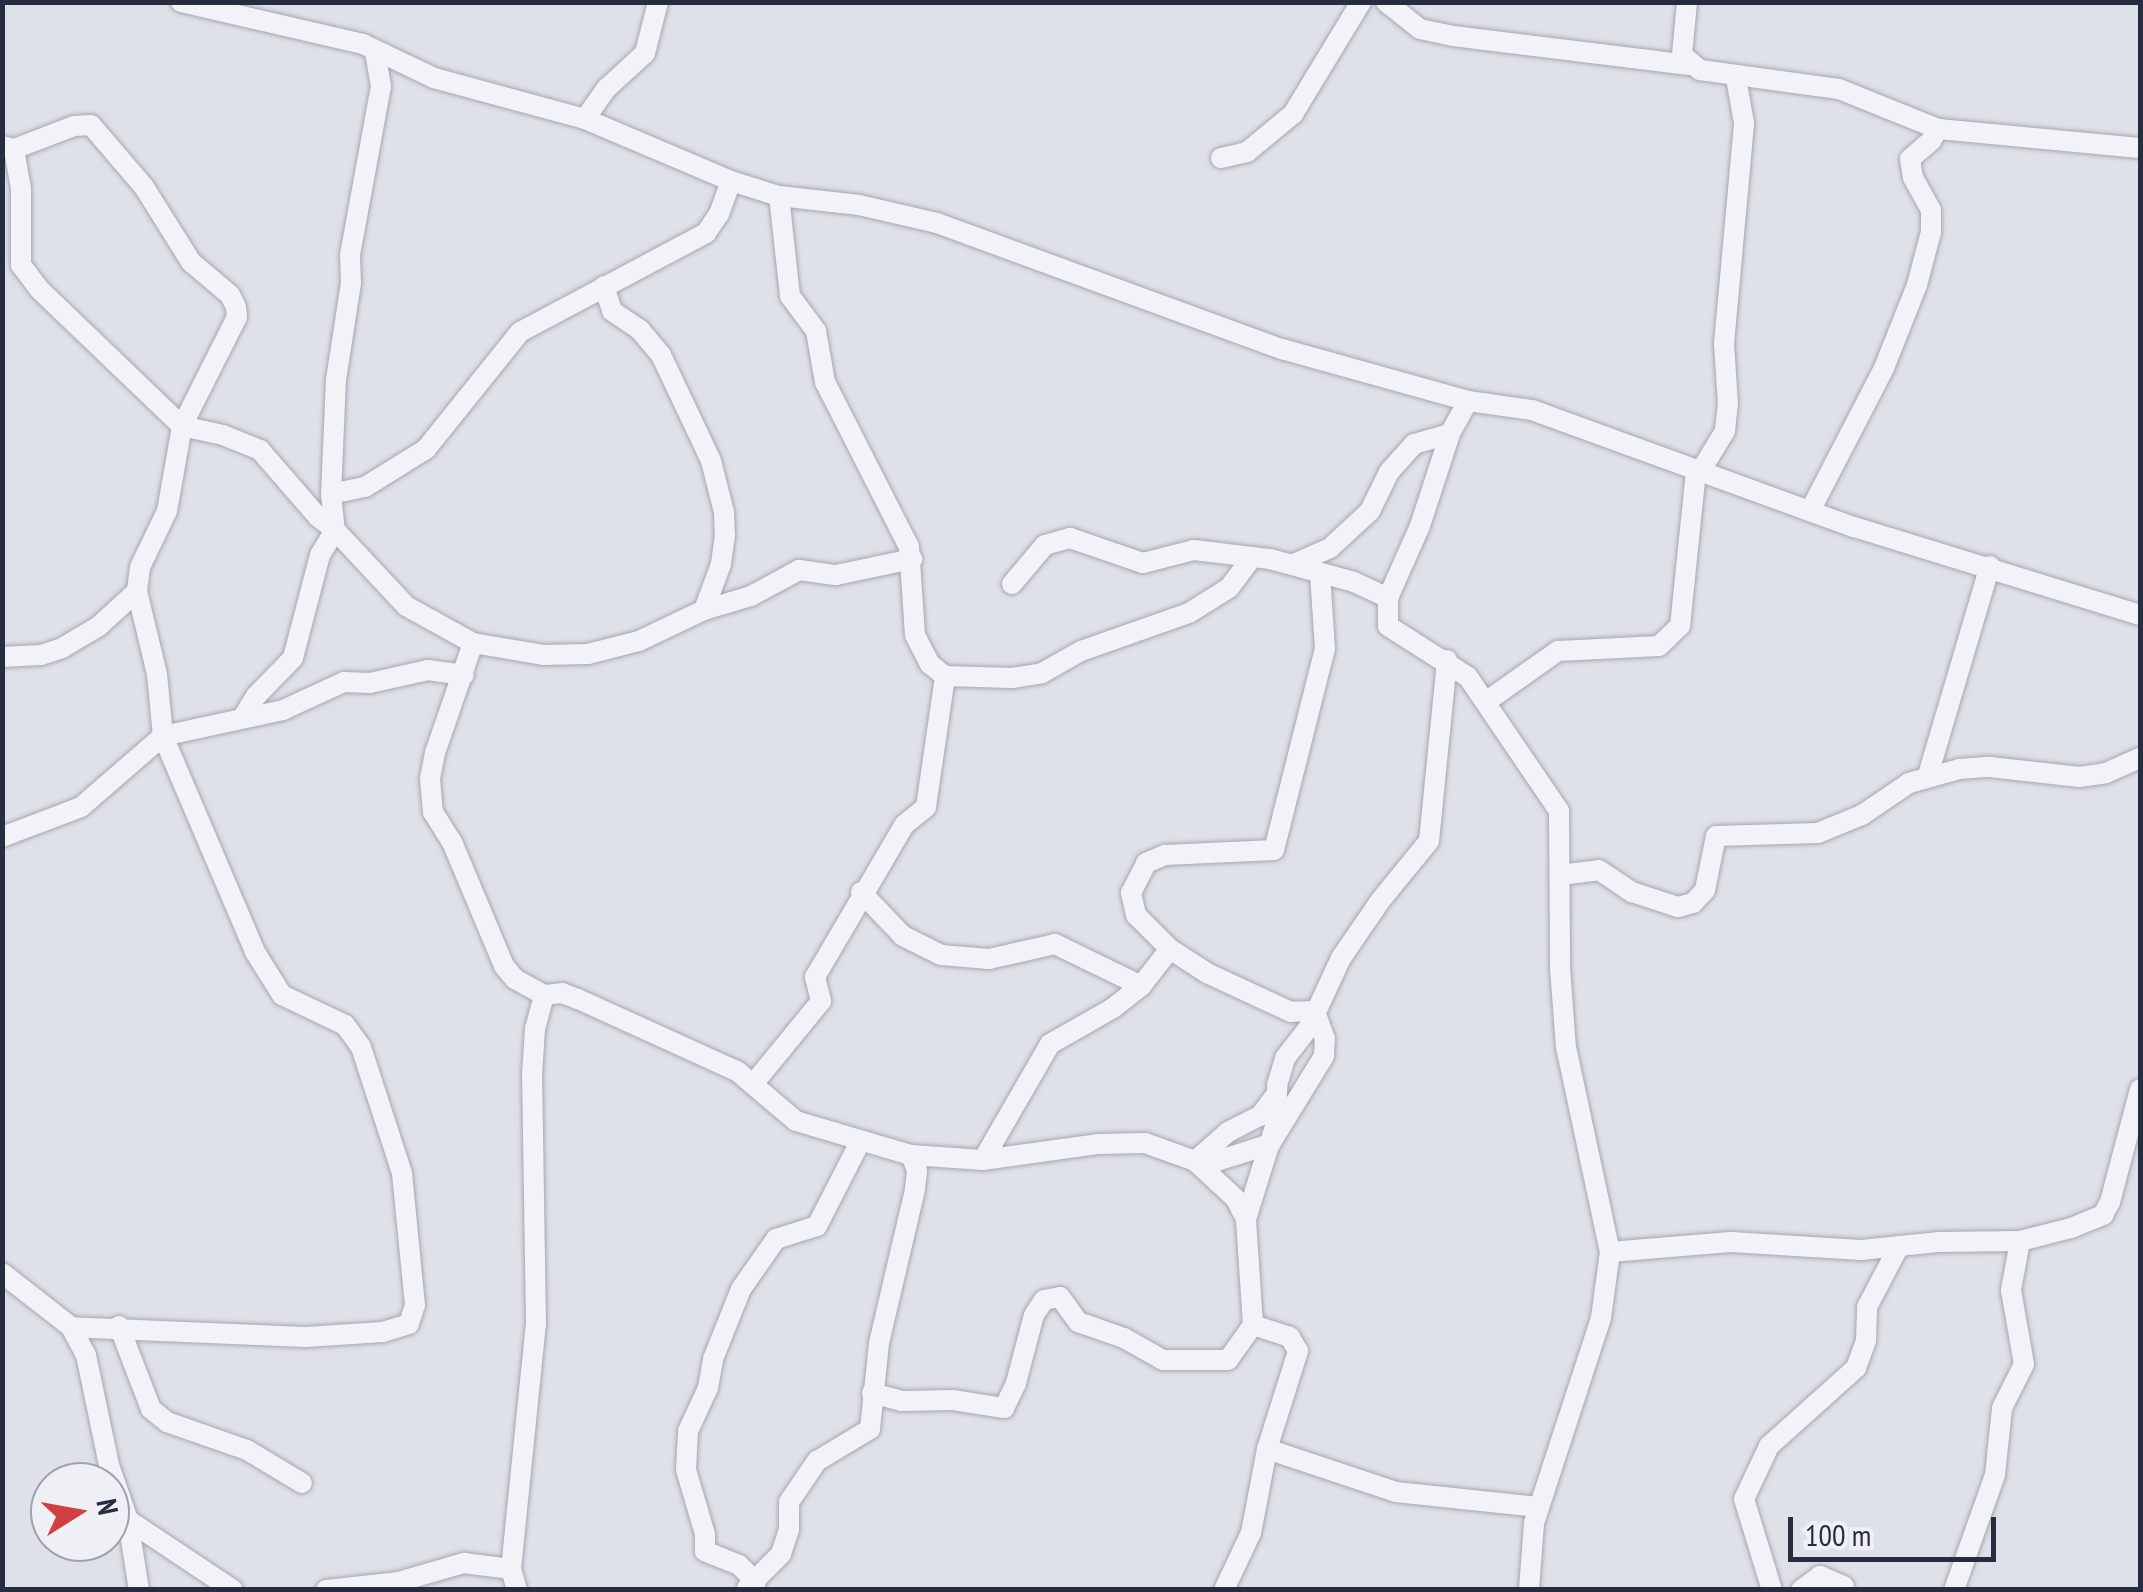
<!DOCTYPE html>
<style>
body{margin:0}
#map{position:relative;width:2143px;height:1592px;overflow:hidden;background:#dfe1e9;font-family:"PT Sans Narrow",sans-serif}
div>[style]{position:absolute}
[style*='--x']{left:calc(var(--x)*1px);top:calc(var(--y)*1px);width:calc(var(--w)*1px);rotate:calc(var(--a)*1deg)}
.roads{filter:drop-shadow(0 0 2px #a4a7b3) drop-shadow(0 0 2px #a4a7b3)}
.minor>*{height:20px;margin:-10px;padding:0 10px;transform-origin:10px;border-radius:10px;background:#f2f3f7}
span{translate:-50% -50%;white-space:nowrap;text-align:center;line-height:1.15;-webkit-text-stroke:8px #eef0f6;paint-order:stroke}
.frame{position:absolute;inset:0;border:5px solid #272d40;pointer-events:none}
.north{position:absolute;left:30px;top:1462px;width:100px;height:100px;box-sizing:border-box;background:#eef0f6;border:2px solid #9ea2ad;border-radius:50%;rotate:79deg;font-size:28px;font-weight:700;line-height:40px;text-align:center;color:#272d40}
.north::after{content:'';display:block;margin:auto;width:35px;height:45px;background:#d33e40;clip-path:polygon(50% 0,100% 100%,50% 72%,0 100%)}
.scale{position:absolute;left:1788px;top:1517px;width:208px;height:45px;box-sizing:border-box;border:5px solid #272d40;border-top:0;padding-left:12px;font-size:30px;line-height:35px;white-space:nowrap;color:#272d40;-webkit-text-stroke:8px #eef0f6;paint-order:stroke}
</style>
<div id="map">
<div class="roads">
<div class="minor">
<div style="--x:181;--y:2;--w:187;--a:13"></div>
<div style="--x:363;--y:44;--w:79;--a:25.6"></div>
<div style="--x:434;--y:78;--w:156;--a:15.2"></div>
<div style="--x:585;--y:119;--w:159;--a:23"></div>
<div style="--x:731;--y:181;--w:50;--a:17.4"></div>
<div style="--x:779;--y:196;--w:81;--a:6.4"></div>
<div style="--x:859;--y:205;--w:80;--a:13"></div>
<div style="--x:937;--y:223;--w:367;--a:20.1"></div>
<div style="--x:1282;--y:349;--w:193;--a:15.6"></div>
<div style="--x:1468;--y:401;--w:65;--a:8"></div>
<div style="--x:1532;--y:410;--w:343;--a:20"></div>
<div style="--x:1854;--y:527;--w:299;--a:17.1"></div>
<div style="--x:1386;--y:2;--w:43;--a:38.5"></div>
<div style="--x:1420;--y:29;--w:34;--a:12"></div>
<div style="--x:1453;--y:36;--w:238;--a:7"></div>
<div style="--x:1687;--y:2;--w:53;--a:95.4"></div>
<div style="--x:1682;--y:55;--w:23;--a:40"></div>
<div style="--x:1700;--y:70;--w:140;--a:7.8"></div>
<div style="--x:1839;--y:89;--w:107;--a:22"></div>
<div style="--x:1938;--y:129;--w:203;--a:5.4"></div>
<div style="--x:375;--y:52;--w:35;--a:80"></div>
<div style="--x:381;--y:86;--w:172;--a:100.4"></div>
<div style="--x:350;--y:255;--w:28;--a:88"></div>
<div style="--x:351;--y:283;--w:98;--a:98.8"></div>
<div style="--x:336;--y:380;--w:114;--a:92.5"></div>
<div style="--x:331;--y:494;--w:36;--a:84"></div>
<div style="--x:335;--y:530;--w:104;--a:46.9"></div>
<div style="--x:406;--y:606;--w:77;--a:28.9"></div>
<div style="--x:473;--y:643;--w:71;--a:9.7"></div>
<div style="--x:543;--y:655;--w:45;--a:-1.3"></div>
<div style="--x:588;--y:654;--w:53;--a:-14.3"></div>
<div style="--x:639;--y:641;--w:72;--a:-25.5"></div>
<div style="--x:704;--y:610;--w:49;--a:-16.6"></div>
<div style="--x:751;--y:596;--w:55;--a:-28.4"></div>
<div style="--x:799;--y:570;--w:37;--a:8"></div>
<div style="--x:836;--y:575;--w:78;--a:-11.9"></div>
<div style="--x:585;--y:119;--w:38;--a:-55"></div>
<div style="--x:607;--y:88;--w:52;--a:-42.6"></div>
<div style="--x:645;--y:53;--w:53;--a:-75.7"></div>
<div style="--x:2;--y:146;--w:12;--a:14"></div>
<div style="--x:14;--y:149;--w:64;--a:-21"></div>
<div style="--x:74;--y:126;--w:17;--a:-3"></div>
<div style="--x:91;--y:125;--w:82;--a:49.5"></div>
<div style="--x:144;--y:187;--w:89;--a:57.9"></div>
<div style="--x:191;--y:262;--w:51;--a:40.2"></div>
<div style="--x:230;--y:295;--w:13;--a:63"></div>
<div style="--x:236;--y:307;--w:10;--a:84"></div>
<div style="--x:237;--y:317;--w:122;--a:116.8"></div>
<div style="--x:182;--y:426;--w:86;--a:100"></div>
<div style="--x:167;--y:511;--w:62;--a:115.7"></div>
<div style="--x:140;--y:567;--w:24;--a:97"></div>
<div style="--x:137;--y:591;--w:85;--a:76.5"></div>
<div style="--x:157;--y:674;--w:62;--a:84.5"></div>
<div style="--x:163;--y:736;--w:235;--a:66.9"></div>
<div style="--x:255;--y:952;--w:51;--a:57.9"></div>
<div style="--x:282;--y:995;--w:70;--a:25.5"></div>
<div style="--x:345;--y:1025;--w:27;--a:54"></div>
<div style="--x:361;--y:1047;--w:133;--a:72"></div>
<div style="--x:402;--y:1173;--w:133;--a:84.4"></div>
<div style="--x:415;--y:1305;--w:20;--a:108"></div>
<div style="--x:409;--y:1324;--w:27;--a:163"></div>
<div style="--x:383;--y:1332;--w:78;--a:176.3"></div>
<div style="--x:305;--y:1337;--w:234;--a:-177.6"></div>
<div style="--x:14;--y:149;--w:41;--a:80.1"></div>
<div style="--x:21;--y:189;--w:76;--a:90"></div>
<div style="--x:21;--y:265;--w:31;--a:53"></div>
<div style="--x:40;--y:290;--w:197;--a:43.8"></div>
<div style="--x:182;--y:426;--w:42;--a:12.4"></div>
<div style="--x:223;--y:435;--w:40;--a:22"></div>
<div style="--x:260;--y:450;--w:89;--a:49.1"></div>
<div style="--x:318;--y:517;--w:21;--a:37"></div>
<div style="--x:335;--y:530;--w:29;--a:121"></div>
<div style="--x:320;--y:555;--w:106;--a:104.7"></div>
<div style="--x:293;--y:658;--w:53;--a:134.2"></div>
<div style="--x:256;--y:696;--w:25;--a:122"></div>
<div style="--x:1221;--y:158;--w:27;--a:-13"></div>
<div style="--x:1247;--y:152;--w:60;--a:-39.6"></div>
<div style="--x:1293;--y:114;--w:131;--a:-58.7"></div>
<div style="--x:779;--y:196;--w:101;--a:83.7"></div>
<div style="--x:790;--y:296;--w:44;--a:53.4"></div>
<div style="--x:816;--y:331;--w:52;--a:80"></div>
<div style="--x:825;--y:382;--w:185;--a:63"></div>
<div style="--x:909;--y:547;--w:88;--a:86.1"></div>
<div style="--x:915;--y:635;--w:33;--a:63"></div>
<div style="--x:930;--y:664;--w:19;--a:39"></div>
<div style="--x:945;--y:676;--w:67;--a:1.7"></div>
<div style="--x:1012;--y:678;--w:30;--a:-9"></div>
<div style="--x:1042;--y:673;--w:45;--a:-29.4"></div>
<div style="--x:1081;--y:651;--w:114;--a:-19.4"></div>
<div style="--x:1189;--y:613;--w:47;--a:-32"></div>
<div style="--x:1229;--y:588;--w:35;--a:-53"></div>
<div style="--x:604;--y:286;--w:26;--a:72"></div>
<div style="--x:612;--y:311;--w:34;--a:34"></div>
<div style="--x:640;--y:330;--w:33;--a:50"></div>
<div style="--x:661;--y:355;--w:117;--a:64.7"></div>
<div style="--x:711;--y:461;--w:53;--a:75.7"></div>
<div style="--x:724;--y:512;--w:23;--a:88"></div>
<div style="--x:725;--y:535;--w:29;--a:98"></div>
<div style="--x:721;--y:564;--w:49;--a:110.3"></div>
<div style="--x:1468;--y:401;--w:38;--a:119"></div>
<div style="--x:1450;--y:434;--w:97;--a:108.1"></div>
<div style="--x:1420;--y:526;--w:79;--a:114"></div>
<div style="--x:1388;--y:598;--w:28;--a:90"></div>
<div style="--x:1388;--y:626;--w:95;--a:32.5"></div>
<div style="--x:1468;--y:677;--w:162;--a:55.8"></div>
<div style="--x:1559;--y:811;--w:157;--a:89.6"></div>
<div style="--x:1560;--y:968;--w:79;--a:85.7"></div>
<div style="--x:1566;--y:1047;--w:210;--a:77.9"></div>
<div style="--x:1610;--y:1252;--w:67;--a:97.8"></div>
<div style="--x:1601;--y:1318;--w:216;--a:108.1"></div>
<div style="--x:1534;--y:1523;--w:67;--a:94.3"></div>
<div style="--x:331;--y:494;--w:35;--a:-12"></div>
<div style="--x:365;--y:487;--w:72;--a:-31.9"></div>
<div style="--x:426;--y:449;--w:150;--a:-51.2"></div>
<div style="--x:520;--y:332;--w:211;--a:-28"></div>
<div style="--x:706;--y:233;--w:23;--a:-56"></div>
<div style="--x:719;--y:214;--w:35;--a:-70"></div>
<div style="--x:1810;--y:511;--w:161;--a:-62.6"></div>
<div style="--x:1884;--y:368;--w:89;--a:-68.3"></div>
<div style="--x:1917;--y:285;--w:55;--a:-75.2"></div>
<div style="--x:1931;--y:232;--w:22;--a:-90"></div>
<div style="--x:1931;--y:210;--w:37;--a:-119"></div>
<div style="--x:1913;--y:178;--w:19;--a:-99"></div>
<div style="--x:1910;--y:159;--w:28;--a:-41"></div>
<div style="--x:1931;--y:141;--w:14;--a:-60"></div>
<div style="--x:1292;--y:565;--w:42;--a:-24.1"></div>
<div style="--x:1330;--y:548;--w:54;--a:-42.8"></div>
<div style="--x:1370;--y:511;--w:43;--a:-64"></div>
<div style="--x:1389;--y:472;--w:38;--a:-48"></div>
<div style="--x:1414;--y:444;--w:37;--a:-16"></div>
<div style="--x:1012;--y:584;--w:51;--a:-49.8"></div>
<div style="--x:1045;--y:545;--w:26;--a:-16"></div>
<div style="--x:1070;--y:538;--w:77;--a:18.9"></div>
<div style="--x:1143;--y:563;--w:53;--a:-14.3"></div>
<div style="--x:1194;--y:550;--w:77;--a:6.8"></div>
<div style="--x:1270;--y:559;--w:87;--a:15.3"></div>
<div style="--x:1354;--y:582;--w:38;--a:25"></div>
<div style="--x:473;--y:643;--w:116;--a:109.1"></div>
<div style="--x:435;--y:753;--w:26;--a:101"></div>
<div style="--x:430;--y:779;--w:33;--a:85"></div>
<div style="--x:433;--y:812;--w:36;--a:58"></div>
<div style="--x:452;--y:842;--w:134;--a:67.2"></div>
<div style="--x:504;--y:966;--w:17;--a:50"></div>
<div style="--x:515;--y:979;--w:33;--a:29"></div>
<div style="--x:544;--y:995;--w:18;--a:-6"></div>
<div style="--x:562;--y:993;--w:17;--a:21"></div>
<div style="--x:578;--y:999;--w:175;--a:24.4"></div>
<div style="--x:737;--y:1071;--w:77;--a:40.3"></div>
<div style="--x:796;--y:1121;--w:120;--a:16.5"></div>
<div style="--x:911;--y:1155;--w:72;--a:4"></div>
<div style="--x:983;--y:1160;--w:117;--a:-7.9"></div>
<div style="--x:1099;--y:1144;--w:46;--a:-1.2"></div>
<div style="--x:1145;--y:1143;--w:53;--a:19.8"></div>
<div style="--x:1195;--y:1161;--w:22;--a:0"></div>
<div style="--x:1217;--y:1161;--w:56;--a:-17.8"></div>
<div style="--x:1270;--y:1144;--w:103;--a:-58.5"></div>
<div style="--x:1324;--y:1056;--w:17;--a:-87"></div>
<div style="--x:1325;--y:1039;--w:30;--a:-110"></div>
<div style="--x:1315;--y:1011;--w:24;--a:178"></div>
<div style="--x:1291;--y:1012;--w:93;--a:-155.1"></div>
<div style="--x:1207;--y:973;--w:44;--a:-147"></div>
<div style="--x:1170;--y:949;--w:48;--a:-135"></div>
<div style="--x:1136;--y:915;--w:23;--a:-103"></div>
<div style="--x:1131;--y:893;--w:34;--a:-63"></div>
<div style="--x:1146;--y:863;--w:21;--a:-23"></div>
<div style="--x:1165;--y:855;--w:109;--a:-2.6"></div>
<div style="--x:1274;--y:850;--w:207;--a:-75.8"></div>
<div style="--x:1325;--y:649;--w:76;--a:-93.8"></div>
<div style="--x:2;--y:657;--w:39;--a:-3"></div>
<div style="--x:41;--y:655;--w:22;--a:-18"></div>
<div style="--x:62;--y:648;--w:43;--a:-30.7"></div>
<div style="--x:99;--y:626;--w:52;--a:-42.6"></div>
<div style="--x:1487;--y:701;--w:87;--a:-35.2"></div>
<div style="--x:1558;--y:651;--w:101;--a:-2.8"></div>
<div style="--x:1659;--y:646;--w:29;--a:-44"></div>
<div style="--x:1680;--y:626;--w:147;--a:-84.1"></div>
<div style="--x:1695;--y:480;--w:57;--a:-58.5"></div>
<div style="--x:1725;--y:431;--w:27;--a:-84"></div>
<div style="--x:1728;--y:404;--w:60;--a:-93.8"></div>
<div style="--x:1724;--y:344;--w:222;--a:-84.8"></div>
<div style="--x:1744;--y:123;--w:46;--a:-100.1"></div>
<div style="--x:1928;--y:775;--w:218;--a:-73.5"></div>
<div style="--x:2;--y:837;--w:85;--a:-20.8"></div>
<div style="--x:81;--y:807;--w:108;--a:-40.9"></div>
<div style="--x:163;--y:736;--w:123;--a:-12.2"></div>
<div style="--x:283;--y:710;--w:67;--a:-24.7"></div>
<div style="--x:344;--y:682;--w:26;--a:2"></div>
<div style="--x:370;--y:683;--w:59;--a:-12.6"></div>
<div style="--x:428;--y:670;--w:36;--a:8"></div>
<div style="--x:1560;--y:875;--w:39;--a:-7"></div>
<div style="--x:1599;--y:870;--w:40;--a:34"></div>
<div style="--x:1632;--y:892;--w:48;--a:18.1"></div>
<div style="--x:1678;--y:907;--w:16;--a:-15"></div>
<div style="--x:1693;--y:903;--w:18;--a:-47"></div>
<div style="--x:1705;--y:890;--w:55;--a:-78.5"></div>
<div style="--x:1716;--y:836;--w:102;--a:-1.7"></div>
<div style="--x:1818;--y:833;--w:48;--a:-22.2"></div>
<div style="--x:1862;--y:815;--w:57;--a:-34.2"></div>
<div style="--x:1909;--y:783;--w:52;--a:-15.6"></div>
<div style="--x:1959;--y:769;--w:31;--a:-4"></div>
<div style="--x:1990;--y:767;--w:90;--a:6.4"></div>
<div style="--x:2079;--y:777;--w:27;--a:-8"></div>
<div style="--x:2106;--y:773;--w:37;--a:-24"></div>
<div style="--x:861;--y:892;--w:61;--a:46.3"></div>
<div style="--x:903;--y:936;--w:42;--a:26.6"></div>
<div style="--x:941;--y:955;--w:48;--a:4.8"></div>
<div style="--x:989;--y:959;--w:68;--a:-12.8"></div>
<div style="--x:1055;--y:944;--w:96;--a:26"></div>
<div style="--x:754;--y:1083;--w:106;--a:-50.7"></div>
<div style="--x:821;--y:1001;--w:25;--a:-104"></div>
<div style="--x:815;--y:977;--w:176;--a:-59.6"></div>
<div style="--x:904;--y:825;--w:28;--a:-39"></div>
<div style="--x:926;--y:807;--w:132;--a:-81.7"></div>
<div style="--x:983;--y:1160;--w:134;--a:-60"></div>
<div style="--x:1050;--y:1044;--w:73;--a:-29.7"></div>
<div style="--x:1113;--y:1008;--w:36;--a:-38"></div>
<div style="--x:1141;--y:986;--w:47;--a:-51.9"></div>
<div style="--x:1246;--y:1219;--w:22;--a:-117"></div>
<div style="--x:1236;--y:1199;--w:56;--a:-137.2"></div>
<div style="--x:1195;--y:1161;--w:44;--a:-41.3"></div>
<div style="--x:1228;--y:1132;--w:36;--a:-27"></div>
<div style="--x:1260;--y:1116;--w:26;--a:-53"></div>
<div style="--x:1610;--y:1252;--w:121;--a:-4.7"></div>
<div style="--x:1731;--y:1242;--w:130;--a:3.5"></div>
<div style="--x:1861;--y:1250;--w:77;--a:-5.9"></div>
<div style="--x:1938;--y:1242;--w:82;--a:-0.7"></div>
<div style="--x:2020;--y:1241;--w:53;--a:-14.3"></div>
<div style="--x:2071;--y:1228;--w:35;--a:-22"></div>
<div style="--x:2103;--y:1215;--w:15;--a:-62"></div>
<div style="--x:2110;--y:1202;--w:117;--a:-75.1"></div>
<div style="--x:2;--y:1273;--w:88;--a:38"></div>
<div style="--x:71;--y:1327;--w:32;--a:62"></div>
<div style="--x:86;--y:1355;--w:112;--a:78.2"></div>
<div style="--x:109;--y:1465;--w:58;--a:70.9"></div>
<div style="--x:128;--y:1520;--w:71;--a:81.1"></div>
<div style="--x:119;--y:1326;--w:89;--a:68.9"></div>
<div style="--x:151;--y:1409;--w:21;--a:39"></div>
<div style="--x:167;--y:1422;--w:85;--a:19.3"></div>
<div style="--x:247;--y:1450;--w:64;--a:31"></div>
<div style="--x:872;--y:1393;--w:30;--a:15"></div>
<div style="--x:901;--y:1401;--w:52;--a:-1.1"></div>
<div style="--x:953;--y:1400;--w:52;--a:8.9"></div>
<div style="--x:1004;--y:1408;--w:28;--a:-64"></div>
<div style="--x:1016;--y:1383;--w:70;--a:-75.2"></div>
<div style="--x:1034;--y:1315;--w:18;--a:-56"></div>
<div style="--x:1044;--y:1300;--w:16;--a:-11"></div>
<div style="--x:1060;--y:1297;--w:31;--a:54"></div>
<div style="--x:1078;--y:1322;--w:49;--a:19.2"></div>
<div style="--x:1124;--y:1338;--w:45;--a:29.4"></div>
<div style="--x:1163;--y:1360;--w:65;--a:0"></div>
<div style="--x:1228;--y:1360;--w:43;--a:-54.5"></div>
<div style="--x:1267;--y:1449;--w:136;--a:18.4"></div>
<div style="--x:1396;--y:1492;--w:143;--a:6"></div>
<div style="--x:128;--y:1520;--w:126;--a:33.7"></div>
<div style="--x:756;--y:1582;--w:24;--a:-135"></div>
<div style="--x:739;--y:1565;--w:37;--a:-158"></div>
<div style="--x:705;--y:1551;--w:17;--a:-90"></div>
<div style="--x:705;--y:1534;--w:67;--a:-106.5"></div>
<div style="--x:686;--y:1470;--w:39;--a:-87"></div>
<div style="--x:688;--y:1431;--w:47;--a:-65.1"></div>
<div style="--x:708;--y:1388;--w:29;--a:-80"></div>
<div style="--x:713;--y:1359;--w:75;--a:-68.2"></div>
<div style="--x:741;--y:1289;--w:61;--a:-55"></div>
<div style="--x:776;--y:1239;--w:43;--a:-17.6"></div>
<div style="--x:817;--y:1226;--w:94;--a:-62.9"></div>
<div style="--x:747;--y:1588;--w:48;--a:-45"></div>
<div style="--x:781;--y:1554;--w:26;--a:-72"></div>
<div style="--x:789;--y:1529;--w:27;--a:-90"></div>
<div style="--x:789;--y:1502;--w:50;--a:-55.7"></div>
<div style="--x:817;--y:1461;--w:62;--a:-31.1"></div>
<div style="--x:870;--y:1429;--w:86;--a:-84"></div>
<div style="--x:879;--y:1343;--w:158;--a:-76.8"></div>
<div style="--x:915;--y:1189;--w:19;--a:-84"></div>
<div style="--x:917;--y:1170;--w:16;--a:-112"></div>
<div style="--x:326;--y:1590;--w:72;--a:-6.3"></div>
<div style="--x:398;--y:1582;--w:69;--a:-16.1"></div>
<div style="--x:464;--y:1563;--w:47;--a:7.3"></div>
<div style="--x:517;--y:1590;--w:22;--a:-106"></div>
<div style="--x:511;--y:1569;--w:246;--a:-84.2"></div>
<div style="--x:536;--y:1324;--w:249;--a:-90.9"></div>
<div style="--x:532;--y:1075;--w:46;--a:-86.3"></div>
<div style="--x:535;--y:1029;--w:35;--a:-75"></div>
<div style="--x:1224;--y:1590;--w:63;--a:-64.7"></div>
<div style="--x:1251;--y:1533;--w:86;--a:-79.2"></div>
<div style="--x:1267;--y:1449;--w:103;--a:-72.4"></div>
<div style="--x:1298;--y:1351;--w:16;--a:-120"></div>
<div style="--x:1290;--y:1337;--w:39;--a:-162"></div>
<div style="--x:1253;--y:1325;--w:106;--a:-93.8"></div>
<div style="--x:1246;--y:1219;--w:101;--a:-72.6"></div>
<div style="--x:1276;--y:1123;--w:38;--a:-88"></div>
<div style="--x:1277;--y:1085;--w:28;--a:-73"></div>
<div style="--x:1285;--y:1058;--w:39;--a:-52"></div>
<div style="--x:1309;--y:1027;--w:76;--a:-65.1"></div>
<div style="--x:1341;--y:958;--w:69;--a:-55.6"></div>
<div style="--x:1380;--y:901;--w:77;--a:-50.8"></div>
<div style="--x:1429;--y:841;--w:182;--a:-84.3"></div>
<div style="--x:1772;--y:1590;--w:95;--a:-107.1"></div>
<div style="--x:1744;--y:1499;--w:59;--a:-64.7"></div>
<div style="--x:1769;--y:1446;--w:117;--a:-41.9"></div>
<div style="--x:1856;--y:1368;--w:30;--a:-70"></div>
<div style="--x:1866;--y:1340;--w:33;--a:-88"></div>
<div style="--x:1867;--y:1307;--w:69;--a:-62.3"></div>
<div style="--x:1801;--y:1590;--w:24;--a:-36"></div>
<div style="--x:1820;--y:1576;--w:26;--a:23"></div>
<div style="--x:1954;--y:1590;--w:122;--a:-70.4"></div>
<div style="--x:1995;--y:1475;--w:67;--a:-84"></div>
<div style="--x:2002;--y:1408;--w:49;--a:-63.4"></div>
<div style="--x:2024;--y:1364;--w:75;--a:-100"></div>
<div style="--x:2011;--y:1290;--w:50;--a:-79.6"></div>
</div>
</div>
<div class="frame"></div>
<div class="north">N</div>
<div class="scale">100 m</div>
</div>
